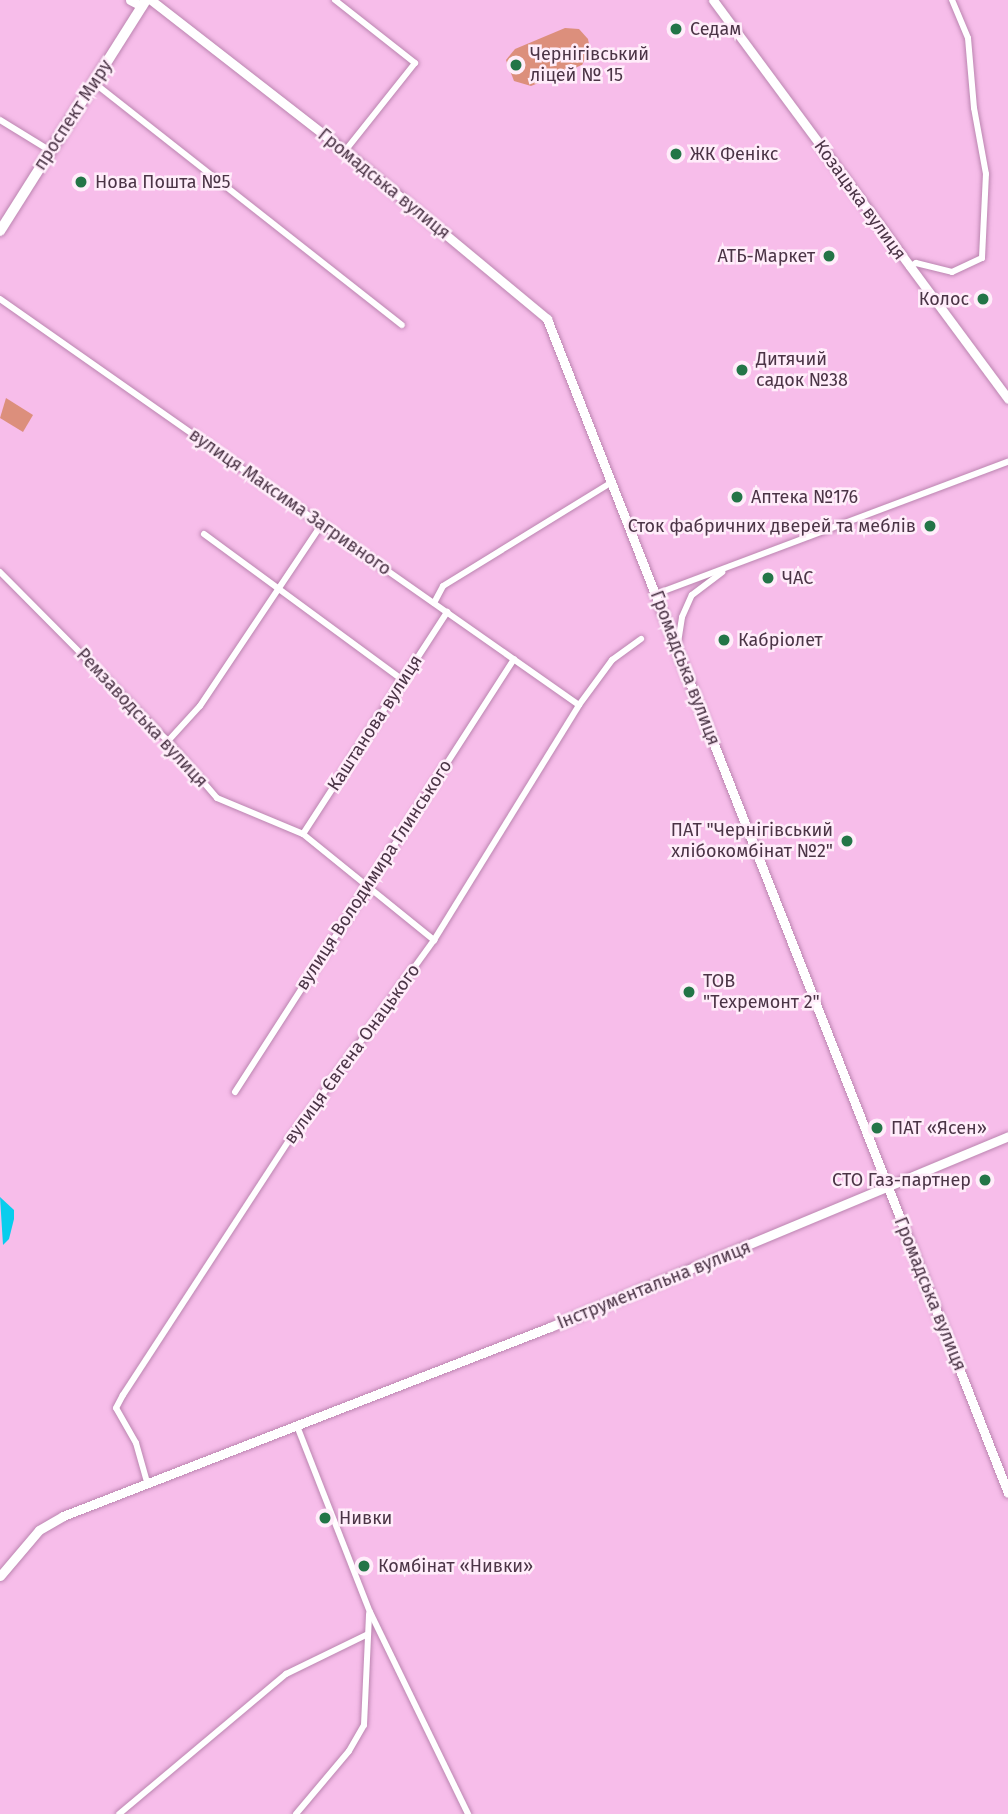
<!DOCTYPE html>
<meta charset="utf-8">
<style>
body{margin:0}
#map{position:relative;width:1008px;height:1814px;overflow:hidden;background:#f7bdea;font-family:"Fira Sans",sans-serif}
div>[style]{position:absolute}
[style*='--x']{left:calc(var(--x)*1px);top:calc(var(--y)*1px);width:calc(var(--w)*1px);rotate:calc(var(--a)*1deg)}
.green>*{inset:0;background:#dc8f7c}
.water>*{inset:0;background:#09cded}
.roads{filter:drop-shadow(0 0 2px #bb85b0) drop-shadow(0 0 2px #bb85b0)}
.street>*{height:6px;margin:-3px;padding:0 3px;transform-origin:3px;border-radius:3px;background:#fff}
.secondary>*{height:9px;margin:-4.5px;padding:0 4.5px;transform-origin:4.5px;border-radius:4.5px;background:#fff}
.primary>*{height:10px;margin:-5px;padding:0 5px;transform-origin:5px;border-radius:5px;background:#fff}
.dots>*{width:19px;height:19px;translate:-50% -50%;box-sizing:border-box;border:4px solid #ffedfa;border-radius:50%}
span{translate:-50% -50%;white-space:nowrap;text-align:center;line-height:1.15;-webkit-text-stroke:5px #ffedfa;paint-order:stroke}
.poi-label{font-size:18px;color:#4b3446}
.left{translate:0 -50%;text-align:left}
.right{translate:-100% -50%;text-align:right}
.street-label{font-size:18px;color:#4b3446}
</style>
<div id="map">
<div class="green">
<div style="clip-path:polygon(565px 28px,579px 29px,588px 39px,590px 49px,582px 65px,531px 86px,514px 81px,506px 60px,515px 49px)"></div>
<div style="clip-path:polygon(6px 398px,33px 415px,23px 432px,0 418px)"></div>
</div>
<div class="water">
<div style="clip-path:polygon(0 1197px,14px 1210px,14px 1219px,9px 1239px,3px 1245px)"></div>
</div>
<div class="roads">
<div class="street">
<div style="--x:335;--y:0;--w:102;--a:38.2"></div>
<div style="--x:415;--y:63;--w:112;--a:128.5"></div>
<div style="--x:93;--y:82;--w:393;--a:38.2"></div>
<div style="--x:0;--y:120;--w:57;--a:31.5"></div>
<div style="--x:909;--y:267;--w:8;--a:-30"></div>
<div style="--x:916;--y:263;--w:37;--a:14"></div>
<div style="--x:952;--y:272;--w:33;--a:-25"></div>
<div style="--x:982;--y:258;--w:84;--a:-87.3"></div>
<div style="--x:986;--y:174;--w:67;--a:-100.3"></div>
<div style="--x:974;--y:108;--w:70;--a:-94.9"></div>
<div style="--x:968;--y:38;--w:41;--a:-112.8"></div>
<div style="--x:0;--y:299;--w:707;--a:35.04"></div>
<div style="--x:204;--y:534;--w:247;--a:36.3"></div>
<div style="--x:0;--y:572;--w:238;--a:45.2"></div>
<div style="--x:168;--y:741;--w:75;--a:49.3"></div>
<div style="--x:217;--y:798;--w:93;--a:22.7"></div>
<div style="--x:303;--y:834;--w:169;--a:39"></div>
<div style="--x:656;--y:594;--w:376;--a:-20.6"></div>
<div style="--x:434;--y:603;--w:19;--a:-62"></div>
<div style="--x:443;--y:586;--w:198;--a:-31.6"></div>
<div style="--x:677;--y:649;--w:32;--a:-81"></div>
<div style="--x:682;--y:617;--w:24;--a:-66"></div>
<div style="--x:692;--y:595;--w:38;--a:-37"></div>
<div style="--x:168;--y:741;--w:47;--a:-47.6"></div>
<div style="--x:200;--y:706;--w:219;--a:-56.2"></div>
<div style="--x:303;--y:834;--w:265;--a:-57"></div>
<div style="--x:235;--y:1092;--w:515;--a:-57.2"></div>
<div style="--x:297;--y:1426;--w:200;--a:68.6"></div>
<div style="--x:370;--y:1612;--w:225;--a:64.1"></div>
<div style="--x:147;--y:1482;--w:41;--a:-105.8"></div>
<div style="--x:136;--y:1443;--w:40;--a:-119.7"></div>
<div style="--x:116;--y:1408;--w:15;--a:-62"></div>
<div style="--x:123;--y:1395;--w:306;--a:-56.9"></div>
<div style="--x:290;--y:1139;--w:246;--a:-54.1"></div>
<div style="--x:434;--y:940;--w:276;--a:-58.3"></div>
<div style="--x:579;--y:705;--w:56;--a:-53.7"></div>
<div style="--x:612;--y:660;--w:36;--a:-36"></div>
<div style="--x:119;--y:1814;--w:218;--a:-40"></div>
<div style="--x:286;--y:1674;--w:91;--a:-26"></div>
<div style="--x:296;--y:1814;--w:82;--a:-49.9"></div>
<div style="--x:349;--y:1751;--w:30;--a:-60"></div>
<div style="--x:364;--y:1725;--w:111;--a:-87.4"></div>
</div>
<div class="secondary">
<div style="--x:130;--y:0;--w:13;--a:27"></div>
<div style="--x:151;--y:0;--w:246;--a:37.9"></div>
<div style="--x:345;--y:151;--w:263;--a:39.7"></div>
<div style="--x:547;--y:319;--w:1261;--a:68.56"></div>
<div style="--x:713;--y:0;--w:496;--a:53.5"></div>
<div style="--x:0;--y:1576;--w:60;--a:-49.7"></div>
<div style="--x:39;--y:1530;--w:28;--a:-30"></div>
<div style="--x:63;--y:1516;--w:522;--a:-21.21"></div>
<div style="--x:550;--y:1327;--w:496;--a:-22.6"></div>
</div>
<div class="primary">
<div style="--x:0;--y:231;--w:273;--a:-57.7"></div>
</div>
</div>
<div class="dots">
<div style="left:676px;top:29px;background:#237547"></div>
<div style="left:516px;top:65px;background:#237547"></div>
<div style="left:676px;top:154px;background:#237547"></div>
<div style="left:81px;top:182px;background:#237547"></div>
<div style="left:829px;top:256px;background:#237547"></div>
<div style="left:983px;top:299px;background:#237547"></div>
<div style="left:742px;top:370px;background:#237547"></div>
<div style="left:737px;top:497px;background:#237547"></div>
<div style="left:930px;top:526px;background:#237547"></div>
<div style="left:768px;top:578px;background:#237547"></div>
<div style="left:724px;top:640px;background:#237547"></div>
<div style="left:847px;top:841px;background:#237547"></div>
<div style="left:689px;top:992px;background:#237547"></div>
<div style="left:877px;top:1128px;background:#237547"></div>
<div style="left:985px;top:1180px;background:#237547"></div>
<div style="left:325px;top:1518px;background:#237547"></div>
<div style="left:364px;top:1566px;background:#237547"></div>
</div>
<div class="poi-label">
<span class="left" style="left:690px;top:29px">Седам</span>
<span class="left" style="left:530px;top:65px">Чернігівський<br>ліцей № 15</span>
<span class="left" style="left:690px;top:154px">ЖК Фенікс</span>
<span class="left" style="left:95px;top:182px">Нова Пошта №5</span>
<span class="right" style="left:815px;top:256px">АТБ-Маркет</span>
<span class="right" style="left:969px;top:299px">Колос</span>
<span class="left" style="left:756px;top:370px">Дитячий<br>садок №38</span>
<span class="left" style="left:751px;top:497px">Аптека №176</span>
<span class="right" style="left:916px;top:526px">Сток фабричних дверей та меблів</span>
<span class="left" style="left:782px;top:578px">ЧАС</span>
<span class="left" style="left:738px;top:640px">Кабріолет</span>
<span class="right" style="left:833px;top:841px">ПАТ "Чернігівський<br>хлібокомбінат №2"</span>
<span class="left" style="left:703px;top:992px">ТОВ<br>"Техремонт 2"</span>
<span class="left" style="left:891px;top:1128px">ПАТ «Ясен»</span>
<span class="right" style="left:971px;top:1180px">СТО Газ-партнер</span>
<span class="left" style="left:339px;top:1518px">Нивки</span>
<span class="left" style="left:378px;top:1566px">Комбінат «Нивки»</span>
</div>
<div class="street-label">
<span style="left:73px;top:115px;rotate:-57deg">проспект Миру</span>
<span style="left:384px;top:184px;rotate:39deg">Громадська вулиця</span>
<span style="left:860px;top:200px;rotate:54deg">Козацька вулиця</span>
<span style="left:290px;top:502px;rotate:35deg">вулиця Максима Загривного</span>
<span style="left:685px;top:668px;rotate:69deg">Громадська вулиця</span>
<span style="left:142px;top:718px;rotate:47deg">Ремзаводська вулиця</span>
<span style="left:375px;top:723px;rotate:-57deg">Каштанова вулиця</span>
<span style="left:374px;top:875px;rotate:-57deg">вулиця Володимира Глинського</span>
<span style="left:352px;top:1054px;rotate:-54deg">вулиця Євгена Онацького</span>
<span style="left:654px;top:1285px;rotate:-22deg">Інструментальна вулиця</span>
<span style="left:930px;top:1294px;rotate:68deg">Громадська вулиця</span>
</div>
</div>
